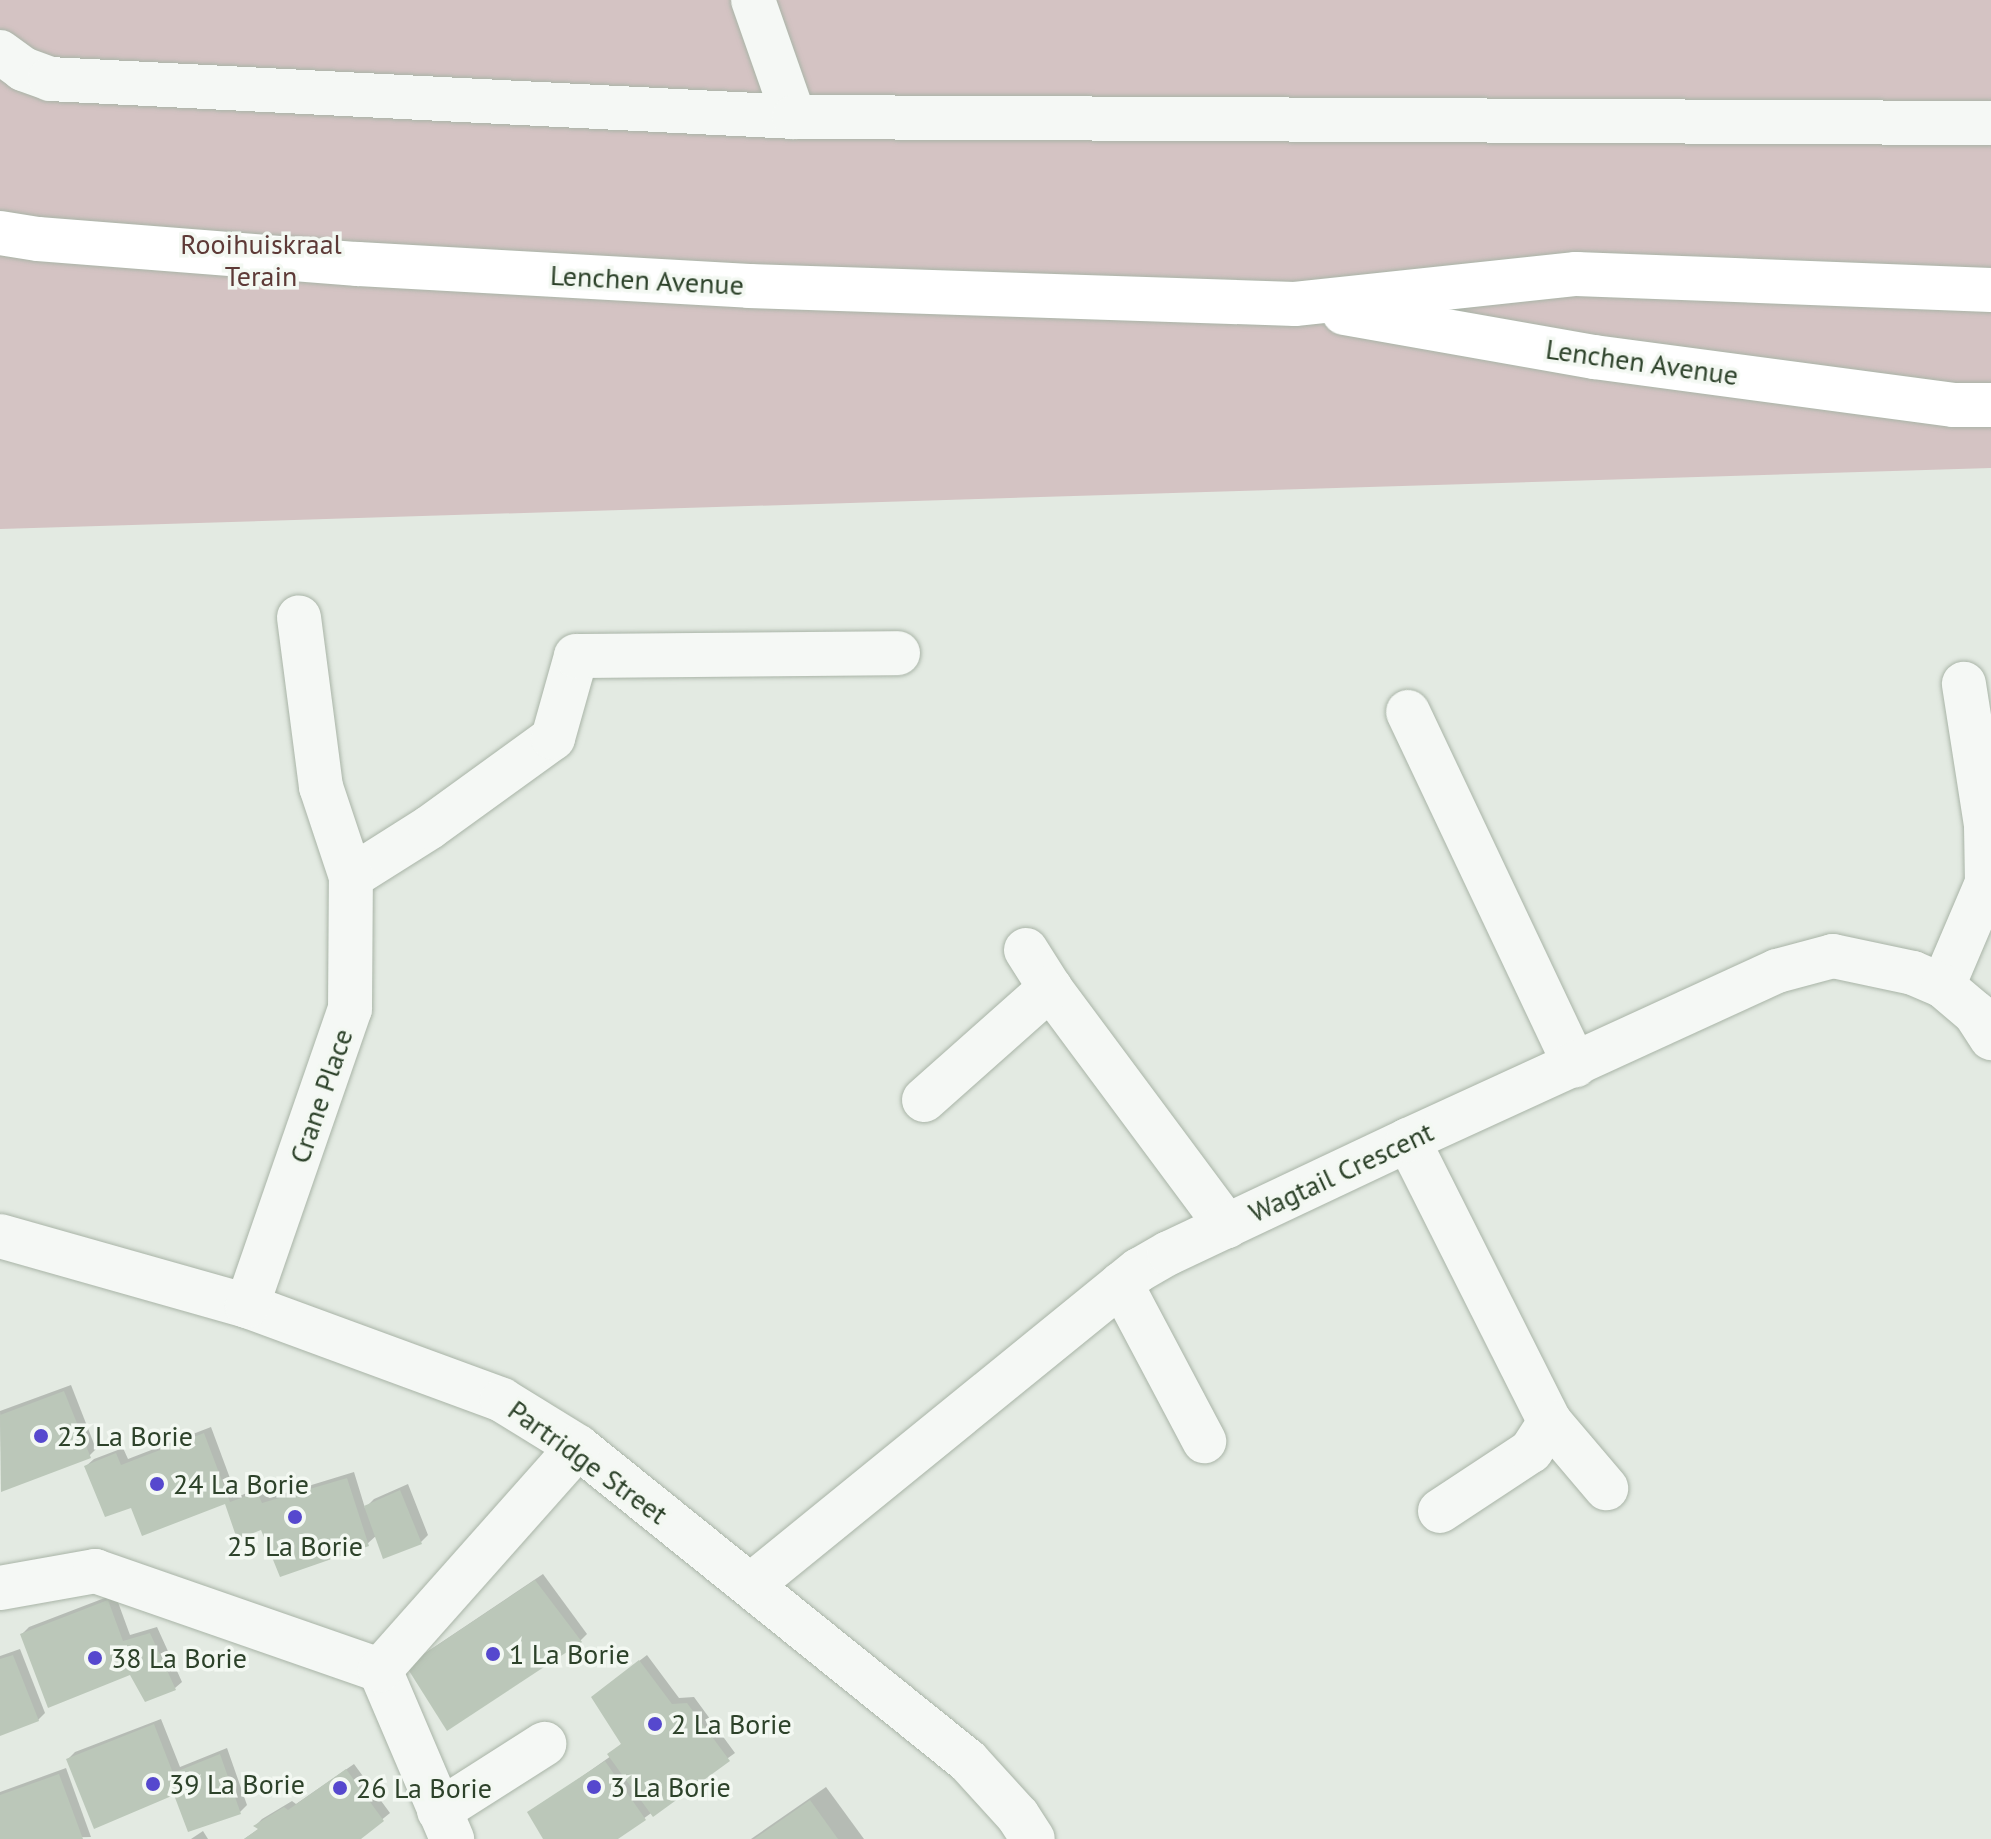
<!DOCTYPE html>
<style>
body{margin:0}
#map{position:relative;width:1991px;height:1839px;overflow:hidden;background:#e3eae2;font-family:"PT Sans",sans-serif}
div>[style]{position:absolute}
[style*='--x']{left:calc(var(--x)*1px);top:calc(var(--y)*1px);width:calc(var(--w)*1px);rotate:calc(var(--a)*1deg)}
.green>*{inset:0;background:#d4c3c3}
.shadow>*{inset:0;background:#0003}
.building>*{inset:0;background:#bbc7b9}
.roads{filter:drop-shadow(0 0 2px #a9b4a7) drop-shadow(0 0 2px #a9b4a7)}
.minor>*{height:44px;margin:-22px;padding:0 22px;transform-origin:22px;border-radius:22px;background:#f5f8f5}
.major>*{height:44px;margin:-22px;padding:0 22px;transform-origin:22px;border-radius:22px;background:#fff}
.dots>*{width:22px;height:22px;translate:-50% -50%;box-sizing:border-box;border:4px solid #f3f8f2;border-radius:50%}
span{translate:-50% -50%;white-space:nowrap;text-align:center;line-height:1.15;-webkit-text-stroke:7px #f3f8f2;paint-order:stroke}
.park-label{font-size:28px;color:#5e3a37}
.street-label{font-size:28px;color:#2d422a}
.poi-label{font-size:28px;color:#2d422a}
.left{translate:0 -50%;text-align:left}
</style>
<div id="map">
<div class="green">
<div style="clip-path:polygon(0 0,1991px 0,1991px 468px,0 529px)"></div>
</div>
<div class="shadow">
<div style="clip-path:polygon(71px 1385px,96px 1449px,89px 1456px,2px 1490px,0 1411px)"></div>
<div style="clip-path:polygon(211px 1427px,237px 1497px,264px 1486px,269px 1498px,354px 1472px,365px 1508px,374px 1499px,408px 1484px,428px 1535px,421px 1542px,377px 1535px,367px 1544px,262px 1528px,227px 1502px,132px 1505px,86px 1466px,94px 1459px,123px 1448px,128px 1459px)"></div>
<div style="clip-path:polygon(543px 1574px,587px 1634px,580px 1641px,415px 1660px)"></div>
<div style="clip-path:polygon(115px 1594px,130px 1635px,157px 1627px,182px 1682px,175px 1688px,22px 1634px,29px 1627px)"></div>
<div style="clip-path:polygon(20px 1649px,45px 1713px,38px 1720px,0 1734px,0 1656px)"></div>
<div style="clip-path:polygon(647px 1655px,679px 1698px,694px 1697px,735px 1753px,615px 1839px,545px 1839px,530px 1813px,611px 1756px,622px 1743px,601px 1690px)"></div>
<div style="clip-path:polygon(161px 1719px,180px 1767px,227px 1748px,247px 1805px,240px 1812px,68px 1759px,75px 1752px)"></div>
<div style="clip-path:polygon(354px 1764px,390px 1813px,358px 1839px,244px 1839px,260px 1828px,256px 1825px,262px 1819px,292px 1801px,296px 1804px)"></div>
<div style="clip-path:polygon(66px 1768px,91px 1837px,0 1839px,0 1792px)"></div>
<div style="clip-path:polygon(826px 1787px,864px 1839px,751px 1839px)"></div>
<div style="clip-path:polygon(203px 1831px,208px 1839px,191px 1839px)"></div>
</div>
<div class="building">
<div style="clip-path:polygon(64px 1391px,91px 1458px,1px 1492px,0 1415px)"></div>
<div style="clip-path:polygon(204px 1433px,230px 1502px,257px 1492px,262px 1503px,347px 1478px,369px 1546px,280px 1577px,261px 1530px,237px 1539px,225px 1504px,142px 1536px,131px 1508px,105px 1517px,84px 1466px,116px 1453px,121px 1465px)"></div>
<div style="clip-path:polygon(400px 1490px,422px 1544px,383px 1559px,364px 1506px)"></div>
<div style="clip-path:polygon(535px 1580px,582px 1642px,447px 1731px,406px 1666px)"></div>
<div style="clip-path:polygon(108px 1600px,123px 1641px,150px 1633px,176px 1690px,145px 1702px,130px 1675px,48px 1708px,20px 1634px)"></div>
<div style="clip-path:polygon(13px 1655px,39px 1721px,0 1736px,0 1659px)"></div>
<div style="clip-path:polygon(639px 1660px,672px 1704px,687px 1703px,730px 1761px,653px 1817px,607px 1754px,621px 1744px,591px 1697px)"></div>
<div style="clip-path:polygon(154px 1724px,173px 1773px,220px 1754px,241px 1814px,188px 1832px,174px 1795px,94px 1829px,66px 1759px)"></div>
<div style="clip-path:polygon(605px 1761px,646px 1820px,618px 1839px,543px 1839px,527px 1812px)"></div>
<div style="clip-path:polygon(346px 1769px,384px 1821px,361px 1839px,244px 1839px,258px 1829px,253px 1826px,284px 1807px,288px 1810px)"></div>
<div style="clip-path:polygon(59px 1774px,83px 1839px,0 1839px,0 1795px)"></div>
<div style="clip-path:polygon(810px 1800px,838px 1839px,754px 1839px)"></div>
</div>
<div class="roads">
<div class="minor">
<div style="--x:753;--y:0;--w:124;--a:70.7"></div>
<div style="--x:0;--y:52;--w:29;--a:36"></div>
<div style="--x:23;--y:69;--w:29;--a:20"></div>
<div style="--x:50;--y:79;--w:745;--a:2.92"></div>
<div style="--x:794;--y:117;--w:1197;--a:0.29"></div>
<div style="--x:1408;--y:712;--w:391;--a:64.7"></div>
<div style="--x:351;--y:877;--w:93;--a:-32.3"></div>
<div style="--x:430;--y:827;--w:152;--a:-35.9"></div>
<div style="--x:553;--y:738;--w:85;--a:-74.3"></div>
<div style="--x:576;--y:656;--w:322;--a:-0.5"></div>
<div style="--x:1026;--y:950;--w:45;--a:57.7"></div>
<div style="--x:1050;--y:988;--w:297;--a:53.4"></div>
<div style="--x:1943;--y:986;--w:112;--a:-66.9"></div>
<div style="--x:1987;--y:883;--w:58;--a:-91"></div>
<div style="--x:1986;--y:825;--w:143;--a:-98.9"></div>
<div style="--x:924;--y:1100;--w:169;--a:-41.6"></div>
<div style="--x:1408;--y:1140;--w:316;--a:63.3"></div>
<div style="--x:1550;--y:1422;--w:87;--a:49.7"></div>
<div style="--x:0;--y:1236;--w:257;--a:15.8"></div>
<div style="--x:247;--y:1306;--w:272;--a:20.2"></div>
<div style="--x:502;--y:1400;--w:89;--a:31.7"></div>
<div style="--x:578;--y:1447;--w:501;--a:38.84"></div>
<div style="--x:968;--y:1761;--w:74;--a:47.7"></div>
<div style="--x:1018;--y:1816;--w:27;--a:57"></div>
<div style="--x:1121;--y:1284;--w:178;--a:62.1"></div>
<div style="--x:247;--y:1306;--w:314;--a:-70.9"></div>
<div style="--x:350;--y:1009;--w:132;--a:-89.6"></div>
<div style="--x:351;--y:877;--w:95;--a:-108.4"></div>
<div style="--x:321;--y:787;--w:171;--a:-97.4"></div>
<div style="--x:1440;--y:1511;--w:109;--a:-33.4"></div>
<div style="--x:1531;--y:1451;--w:35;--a:-57"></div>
<div style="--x:751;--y:1585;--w:500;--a:-39.1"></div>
<div style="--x:1139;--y:1270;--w:34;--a:-30"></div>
<div style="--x:1169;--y:1253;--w:264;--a:-25.3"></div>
<div style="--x:1408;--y:1140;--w:406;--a:-24.6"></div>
<div style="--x:1777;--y:971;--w:58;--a:-15"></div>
<div style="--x:1833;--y:956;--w:82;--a:12"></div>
<div style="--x:1913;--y:973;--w:33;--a:23"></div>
<div style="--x:1943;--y:986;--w:42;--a:40.2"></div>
<div style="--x:1975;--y:1013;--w:30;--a:57"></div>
<div style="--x:0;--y:1588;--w:97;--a:-10.1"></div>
<div style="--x:95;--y:1571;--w:302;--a:19.2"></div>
<div style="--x:380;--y:1670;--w:184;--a:66.9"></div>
<div style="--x:380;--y:1670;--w:298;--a:-48.4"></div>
<div style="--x:439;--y:1811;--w:125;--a:-32.5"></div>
</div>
<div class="major">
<div style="--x:0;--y:233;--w:38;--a:9"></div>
<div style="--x:38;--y:239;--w:321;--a:4.5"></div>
<div style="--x:358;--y:264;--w:392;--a:3.2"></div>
<div style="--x:749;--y:286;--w:546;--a:1.89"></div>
<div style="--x:1295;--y:304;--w:283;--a:-6.1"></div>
<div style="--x:1576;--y:274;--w:415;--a:2.2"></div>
<div style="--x:1344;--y:313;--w:254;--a:10"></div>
<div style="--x:1594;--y:357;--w:362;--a:7.6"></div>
<div style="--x:1953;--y:405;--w:38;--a:0"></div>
</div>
</div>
<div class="dots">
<div style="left:41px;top:1436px;background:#5648ce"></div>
<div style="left:157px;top:1484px;background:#5648ce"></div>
<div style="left:295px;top:1517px;background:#5648ce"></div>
<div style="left:493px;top:1654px;background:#5648ce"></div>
<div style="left:95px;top:1658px;background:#5648ce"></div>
<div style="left:655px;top:1724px;background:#5648ce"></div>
<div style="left:153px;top:1784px;background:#5648ce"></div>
<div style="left:594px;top:1787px;background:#5648ce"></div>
<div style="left:340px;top:1788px;background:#5648ce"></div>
</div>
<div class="park-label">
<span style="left:261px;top:260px">Rooihuiskraal<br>Terain</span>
</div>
<div class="street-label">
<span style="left:647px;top:280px;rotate:3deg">Lenchen Avenue</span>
<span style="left:1642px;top:362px;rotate:8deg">Lenchen Avenue</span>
<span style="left:321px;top:1096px;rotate:-71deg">Crane Place</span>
<span style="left:1341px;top:1172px;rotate:-25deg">Wagtail Crescent</span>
<span style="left:588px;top:1462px;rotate:36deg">Partridge Street</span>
</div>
<div class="poi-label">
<span class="left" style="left:57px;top:1436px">23 La Borie</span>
<span class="left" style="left:173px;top:1484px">24 La Borie</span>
<span style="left:295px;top:1546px">25 La Borie</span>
<span class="left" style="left:509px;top:1654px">1 La Borie</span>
<span class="left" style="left:111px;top:1658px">38 La Borie</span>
<span class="left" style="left:671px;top:1724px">2 La Borie</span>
<span class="left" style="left:169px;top:1784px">39 La Borie</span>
<span class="left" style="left:610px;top:1787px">3 La Borie</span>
<span class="left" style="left:356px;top:1788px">26 La Borie</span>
</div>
</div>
